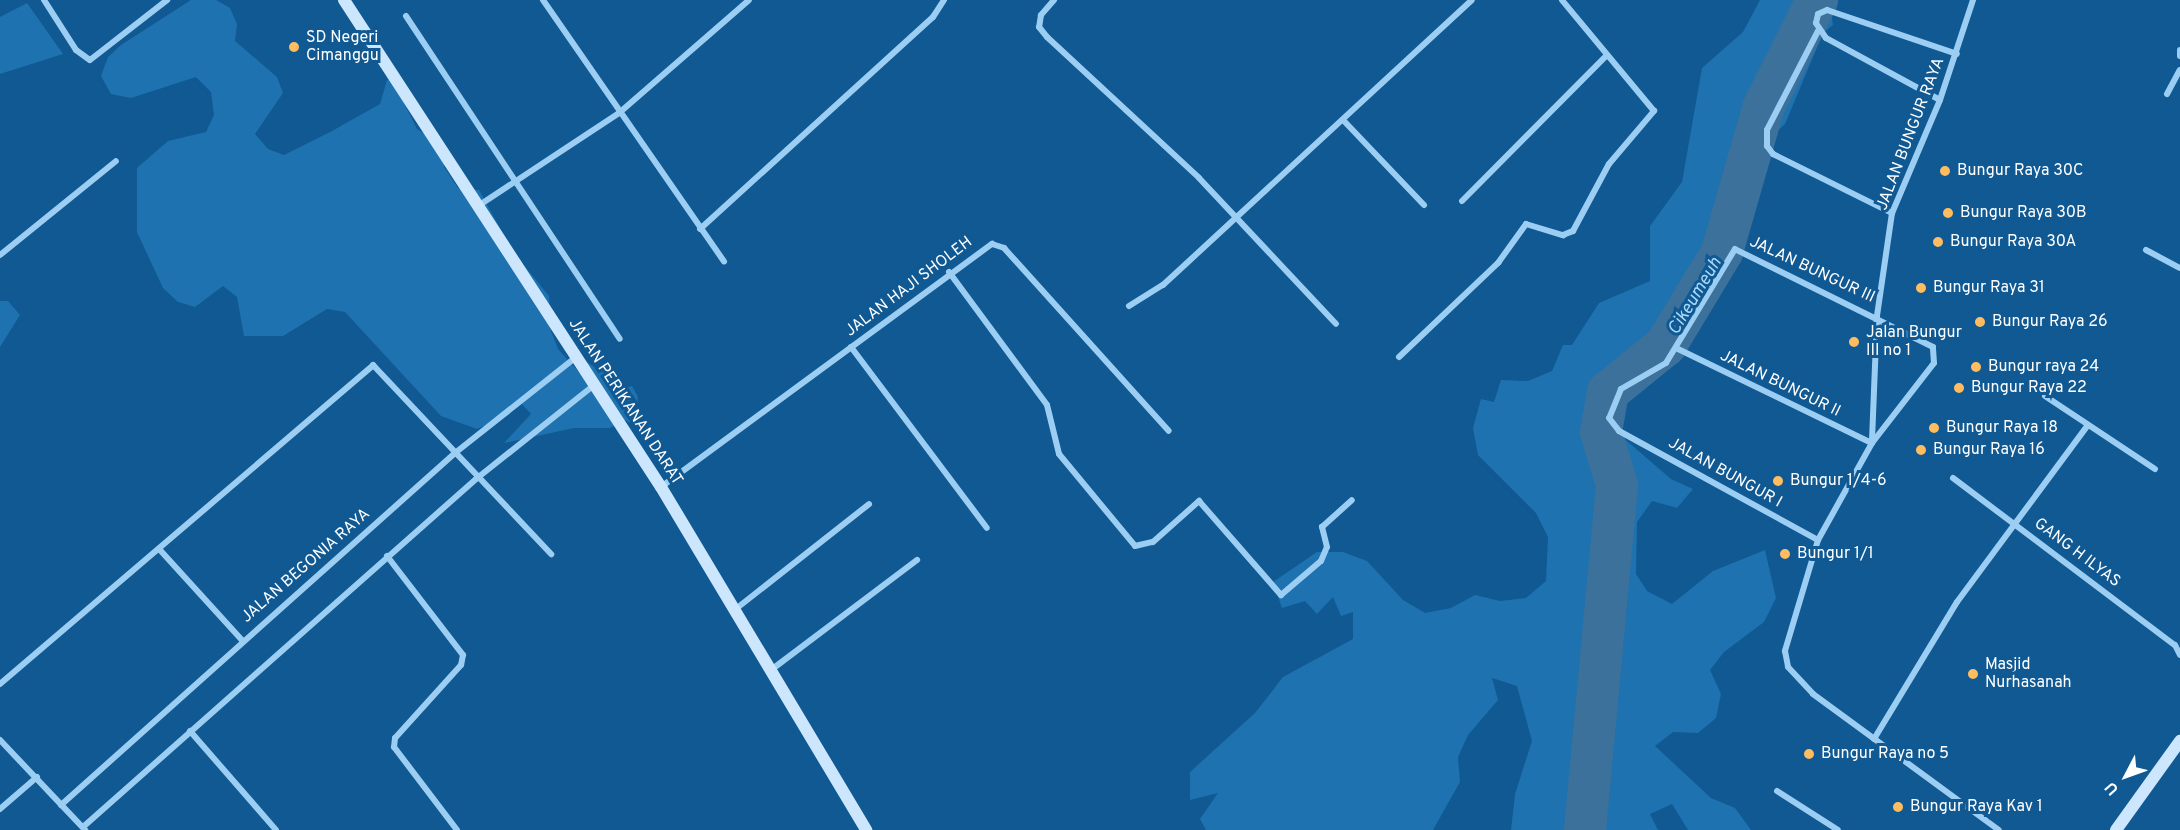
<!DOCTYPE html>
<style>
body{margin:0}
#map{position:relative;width:2180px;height:830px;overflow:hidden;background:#105993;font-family:Overpass,sans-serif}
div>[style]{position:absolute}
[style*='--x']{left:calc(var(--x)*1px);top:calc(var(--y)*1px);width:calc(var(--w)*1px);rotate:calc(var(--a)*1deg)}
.green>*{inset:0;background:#1e72b0}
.river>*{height:42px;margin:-21px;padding:0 21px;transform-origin:21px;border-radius:21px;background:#3c719b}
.street>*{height:6px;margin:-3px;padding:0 3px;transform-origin:3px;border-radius:3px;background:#9ccef3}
.secondary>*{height:12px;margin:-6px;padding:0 6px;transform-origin:6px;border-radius:6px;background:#cce7fd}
.dots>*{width:16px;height:16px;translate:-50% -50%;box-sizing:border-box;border:3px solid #105993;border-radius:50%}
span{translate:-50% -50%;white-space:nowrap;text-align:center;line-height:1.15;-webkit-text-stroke:6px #105993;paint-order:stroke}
.poi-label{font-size:16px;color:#fff}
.left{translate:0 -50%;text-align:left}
.street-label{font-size:16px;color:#fff}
.water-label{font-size:18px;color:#a8d8fa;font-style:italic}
.north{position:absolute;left:2096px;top:746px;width:60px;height:60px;-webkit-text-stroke:4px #105993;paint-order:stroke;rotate:229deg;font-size:16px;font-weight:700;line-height:24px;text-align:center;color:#fff}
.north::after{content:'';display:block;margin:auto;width:21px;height:27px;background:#fff;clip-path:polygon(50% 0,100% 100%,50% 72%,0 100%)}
</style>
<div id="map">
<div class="green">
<div style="clip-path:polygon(191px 0,216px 0,230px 8px,237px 24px,235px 41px,277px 77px,283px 93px,255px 134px,268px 149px,284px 155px,332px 131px,380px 104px,387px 80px,392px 79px,417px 129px,448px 148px,444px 167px,458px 188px,479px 190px,513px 252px,549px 296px,551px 331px,558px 349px,586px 380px,580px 358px,605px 373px,612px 391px,632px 386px,638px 397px,636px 426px,625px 420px,610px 428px,574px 428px,504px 443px,531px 414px,519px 401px,509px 415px,477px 429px,441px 416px,345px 312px,327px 309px,283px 336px,244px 336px,237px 297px,223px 286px,195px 307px,178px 302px,163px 288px,137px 232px,137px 168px,168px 141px,206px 132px,214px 115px,211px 92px,196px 77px,131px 98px,111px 94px,101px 76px,108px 57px,121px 45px)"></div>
<div style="clip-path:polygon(1760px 0,1829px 0,1833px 25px,1823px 33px,1785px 124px,1748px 159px,1751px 211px,1740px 233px,1719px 250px,1700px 299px,1661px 363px,1625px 379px,1606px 423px,1671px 479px,1693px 489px,1677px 508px,1652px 501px,1637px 522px,1636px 574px,1647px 591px,1672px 604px,1713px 571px,1765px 550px,1776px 598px,1764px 622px,1724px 652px,1710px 670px,1721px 694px,1716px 718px,1698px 733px,1673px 732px,1655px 746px,1711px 798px,1735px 808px,1751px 830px,1688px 830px,1672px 804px,1650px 814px,1658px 830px,1511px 830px,1515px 794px,1532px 741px,1517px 686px,1492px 678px,1498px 700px,1468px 735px,1458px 757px,1460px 782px,1433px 830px,1206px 830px,1200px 819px,1218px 793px,1190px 800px,1190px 772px,1255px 713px,1283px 677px,1353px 639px,1353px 612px,1341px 616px,1333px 597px,1317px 614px,1305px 601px,1282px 608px,1273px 582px,1317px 552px,1343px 552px,1367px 561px,1403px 600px,1425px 613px,1451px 608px,1475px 595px,1500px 601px,1526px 598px,1546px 581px,1548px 537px,1536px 513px,1478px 455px,1473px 428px,1481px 399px,1494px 402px,1501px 380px,1528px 381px,1552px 371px,1563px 345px,1572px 345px,1599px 303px,1650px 281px,1650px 226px,1682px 182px,1702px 68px,1743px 32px)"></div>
<div style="clip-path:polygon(27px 3px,63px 54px,0 74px,0 17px)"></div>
<div style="clip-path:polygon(0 301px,8px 301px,20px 315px,0 347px)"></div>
</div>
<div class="river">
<div style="--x:1585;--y:830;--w:346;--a:-84.7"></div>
<div style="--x:1617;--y:485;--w:55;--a:-106.8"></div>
<div style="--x:1601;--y:432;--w:41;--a:-80.1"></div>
<div style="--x:1608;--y:392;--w:75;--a:-39"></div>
<div style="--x:1666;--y:345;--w:109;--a:-58.9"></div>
<div style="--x:1722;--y:252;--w:152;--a:-74"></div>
<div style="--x:1764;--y:106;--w:119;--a:-63.4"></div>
</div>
<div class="street">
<div style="--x:44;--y:0;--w:59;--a:57.4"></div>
<div style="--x:76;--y:50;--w:17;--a:36"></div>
<div style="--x:90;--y:60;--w:98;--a:-37.9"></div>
<div style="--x:543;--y:0;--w:318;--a:55.3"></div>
<div style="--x:1054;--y:0;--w:20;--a:131"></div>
<div style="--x:1041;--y:15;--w:12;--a:99"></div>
<div style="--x:1039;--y:27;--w:13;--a:51"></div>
<div style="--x:1047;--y:37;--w:207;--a:42.8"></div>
<div style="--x:1199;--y:178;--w:200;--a:46.8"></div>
<div style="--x:1973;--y:0;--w:105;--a:108.3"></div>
<div style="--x:1940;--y:100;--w:123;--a:113"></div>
<div style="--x:1892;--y:213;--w:104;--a:98.3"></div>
<div style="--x:1877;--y:316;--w:127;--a:92.3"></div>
<div style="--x:1872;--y:443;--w:111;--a:119.1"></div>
<div style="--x:1818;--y:540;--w:116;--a:106.6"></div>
<div style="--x:1785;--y:651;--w:16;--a:79"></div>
<div style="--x:1788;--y:667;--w:37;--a:47"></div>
<div style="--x:1813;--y:694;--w:230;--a:36.2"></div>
<div style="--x:406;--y:16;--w:387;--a:56.5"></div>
<div style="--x:1818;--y:31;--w:111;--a:117.3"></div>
<div style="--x:1767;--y:130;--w:16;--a:90"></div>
<div style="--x:1767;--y:146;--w:10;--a:53"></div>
<div style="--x:1773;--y:154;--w:133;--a:26.4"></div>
<div style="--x:2180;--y:50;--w:6;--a:90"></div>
<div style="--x:2167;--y:94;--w:27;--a:-62"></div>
<div style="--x:1940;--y:100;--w:130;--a:-151.5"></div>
<div style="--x:1826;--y:38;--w:18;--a:-124"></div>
<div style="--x:1816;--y:23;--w:9;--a:-77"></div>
<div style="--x:1818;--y:14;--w:10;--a:-24"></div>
<div style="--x:1827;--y:10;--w:137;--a:18.7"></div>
<div style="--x:1344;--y:121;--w:116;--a:46.4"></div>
<div style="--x:1462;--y:201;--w:206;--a:-45.2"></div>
<div style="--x:478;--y:206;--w:169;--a:-33.4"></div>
<div style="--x:619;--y:113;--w:172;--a:-41"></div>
<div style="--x:700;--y:229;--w:315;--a:-42.3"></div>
<div style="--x:933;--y:17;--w:20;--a:-57"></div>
<div style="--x:2146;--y:250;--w:38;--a:28"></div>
<div style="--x:0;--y:255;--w:149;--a:-39"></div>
<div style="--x:949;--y:272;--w:165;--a:53.6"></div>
<div style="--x:1047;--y:405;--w:50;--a:76.2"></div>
<div style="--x:1059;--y:454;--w:119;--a:50.4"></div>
<div style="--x:1135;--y:546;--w:18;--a:-13"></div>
<div style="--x:1153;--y:542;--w:62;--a:-41.7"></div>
<div style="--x:1199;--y:501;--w:125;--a:48.9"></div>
<div style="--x:1281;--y:595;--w:52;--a:-40.4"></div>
<div style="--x:1321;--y:561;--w:15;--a:-67"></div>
<div style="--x:1327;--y:547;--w:21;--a:-104"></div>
<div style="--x:1322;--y:527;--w:40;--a:-42"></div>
<div style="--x:1129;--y:306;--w:40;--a:-32"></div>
<div style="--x:1163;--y:285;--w:420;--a:-42.7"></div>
<div style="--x:851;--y:347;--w:226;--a:53.1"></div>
<div style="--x:1676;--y:348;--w:218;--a:25.9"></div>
<div style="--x:1872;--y:443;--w:101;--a:-52.2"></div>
<div style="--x:1934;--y:363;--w:16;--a:-94"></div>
<div style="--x:1933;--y:347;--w:221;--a:-153.7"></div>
<div style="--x:1735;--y:249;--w:133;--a:121.2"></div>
<div style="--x:1666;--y:363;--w:52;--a:150"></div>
<div style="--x:1621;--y:389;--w:31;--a:112"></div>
<div style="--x:1609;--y:418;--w:16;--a:52"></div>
<div style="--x:1619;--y:431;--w:227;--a:28.7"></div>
<div style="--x:1399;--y:357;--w:137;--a:-43.5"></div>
<div style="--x:1498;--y:263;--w:48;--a:-54.3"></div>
<div style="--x:1526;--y:224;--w:39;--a:17"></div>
<div style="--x:1563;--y:235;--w:11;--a:-22"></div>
<div style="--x:1573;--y:231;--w:76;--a:-61.8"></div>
<div style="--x:1609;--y:164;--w:70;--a:-49.7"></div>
<div style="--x:1654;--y:111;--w:144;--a:-129.7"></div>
<div style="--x:2045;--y:396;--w:132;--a:33.6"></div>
<div style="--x:1953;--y:478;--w:278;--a:37"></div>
<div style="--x:2175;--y:645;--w:11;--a:63"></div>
<div style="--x:661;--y:487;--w:411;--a:-36.3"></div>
<div style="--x:992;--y:244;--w:13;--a:18"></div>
<div style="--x:1004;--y:248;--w:246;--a:48"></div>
<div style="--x:160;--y:550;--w:122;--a:47.7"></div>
<div style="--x:387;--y:556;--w:125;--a:52.5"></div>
<div style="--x:463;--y:655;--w:10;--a:101"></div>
<div style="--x:461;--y:665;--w:98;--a:132.1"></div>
<div style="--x:395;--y:738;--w:9;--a:96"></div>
<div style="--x:394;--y:747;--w:104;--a:52.8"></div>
<div style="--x:737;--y:608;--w:168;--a:-38.2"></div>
<div style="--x:771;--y:670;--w:183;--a:-37"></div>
<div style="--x:0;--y:684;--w:491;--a:-40.5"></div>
<div style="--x:373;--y:365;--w:260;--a:46.7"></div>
<div style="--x:190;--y:731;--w:131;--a:49"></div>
<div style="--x:1874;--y:739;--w:160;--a:-58.8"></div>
<div style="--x:1957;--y:602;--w:220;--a:-53.5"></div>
<div style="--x:0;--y:740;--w:124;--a:46.6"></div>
<div style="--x:1777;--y:791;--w:72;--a:32.6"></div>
<div style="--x:61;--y:805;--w:528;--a:-41.78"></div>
<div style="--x:455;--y:453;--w:154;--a:-38.4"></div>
<div style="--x:0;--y:809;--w:49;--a:-40.9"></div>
<div style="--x:83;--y:827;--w:525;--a:-41.52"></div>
<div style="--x:476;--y:479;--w:151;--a:-38.5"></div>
</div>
<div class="secondary">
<div style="--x:344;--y:0;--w:581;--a:56.94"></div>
<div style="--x:661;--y:487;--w:400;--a:59.1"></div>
<div style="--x:2116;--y:830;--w:110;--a:-54.3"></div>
</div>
<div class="dots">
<div style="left:294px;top:47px;background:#ffbd5f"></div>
<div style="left:1945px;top:171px;background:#ffbd5f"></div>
<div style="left:1948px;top:213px;background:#ffbd5f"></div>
<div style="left:1938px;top:242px;background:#ffbd5f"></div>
<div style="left:1921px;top:288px;background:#ffbd5f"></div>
<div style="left:1980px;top:322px;background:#ffbd5f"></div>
<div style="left:1854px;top:342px;background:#ffbd5f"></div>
<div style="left:1976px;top:367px;background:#ffbd5f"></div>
<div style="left:1959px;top:388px;background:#ffbd5f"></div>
<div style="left:1934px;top:428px;background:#ffbd5f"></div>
<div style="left:1921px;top:450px;background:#ffbd5f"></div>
<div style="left:1778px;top:481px;background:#ffbd5f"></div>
<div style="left:1785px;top:554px;background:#ffbd5f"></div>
<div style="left:1973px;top:674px;background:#ffbd5f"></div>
<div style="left:1809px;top:754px;background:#ffbd5f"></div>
<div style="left:1898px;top:807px;background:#ffbd5f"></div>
</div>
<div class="poi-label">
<span class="left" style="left:306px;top:47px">SD Negeri<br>Cimanggu</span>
<span class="left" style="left:1957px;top:171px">Bungur Raya 30C</span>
<span class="left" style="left:1960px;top:213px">Bungur Raya 30B</span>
<span class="left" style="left:1950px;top:242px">Bungur Raya 30A</span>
<span class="left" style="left:1933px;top:288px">Bungur Raya 31</span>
<span class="left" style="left:1992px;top:322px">Bungur Raya 26</span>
<span class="left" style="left:1866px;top:342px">Jalan Bungur<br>III no 1</span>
<span class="left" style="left:1988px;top:367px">Bungur raya 24</span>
<span class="left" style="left:1971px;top:388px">Bungur Raya 22</span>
<span class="left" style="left:1946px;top:428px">Bungur Raya 18</span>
<span class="left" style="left:1933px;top:450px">Bungur Raya 16</span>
<span class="left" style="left:1790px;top:481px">Bungur 1/4-6</span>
<span class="left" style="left:1797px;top:554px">Bungur 1/1</span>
<span class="left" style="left:1985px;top:674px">Masjid<br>Nurhasanah</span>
<span class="left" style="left:1821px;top:754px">Bungur Raya no 5</span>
<span class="left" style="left:1910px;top:807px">Bungur Raya Kav 1</span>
</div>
<div class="street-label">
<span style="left:1911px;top:134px;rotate:-69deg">JALAN BUNGUR RAYA</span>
<span style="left:1812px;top:270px;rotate:25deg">JALAN BUNGUR III</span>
<span style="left:909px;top:287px;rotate:-37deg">JALAN HAJI SHOLEH</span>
<span style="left:1780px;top:384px;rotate:26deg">JALAN BUNGUR II</span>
<span style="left:625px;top:402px;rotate:57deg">JALAN PERIKANAN DARAT</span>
<span style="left:1725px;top:473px;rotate:29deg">JALAN BUNGUR I</span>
<span style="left:2077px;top:553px;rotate:37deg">GANG H ILYAS</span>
<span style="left:306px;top:566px;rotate:-41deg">JALAN BEGONIA RAYA</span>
</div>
<div class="water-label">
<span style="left:1696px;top:297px;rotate:-59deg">Cikeumeuh</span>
</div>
<div class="north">U</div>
</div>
